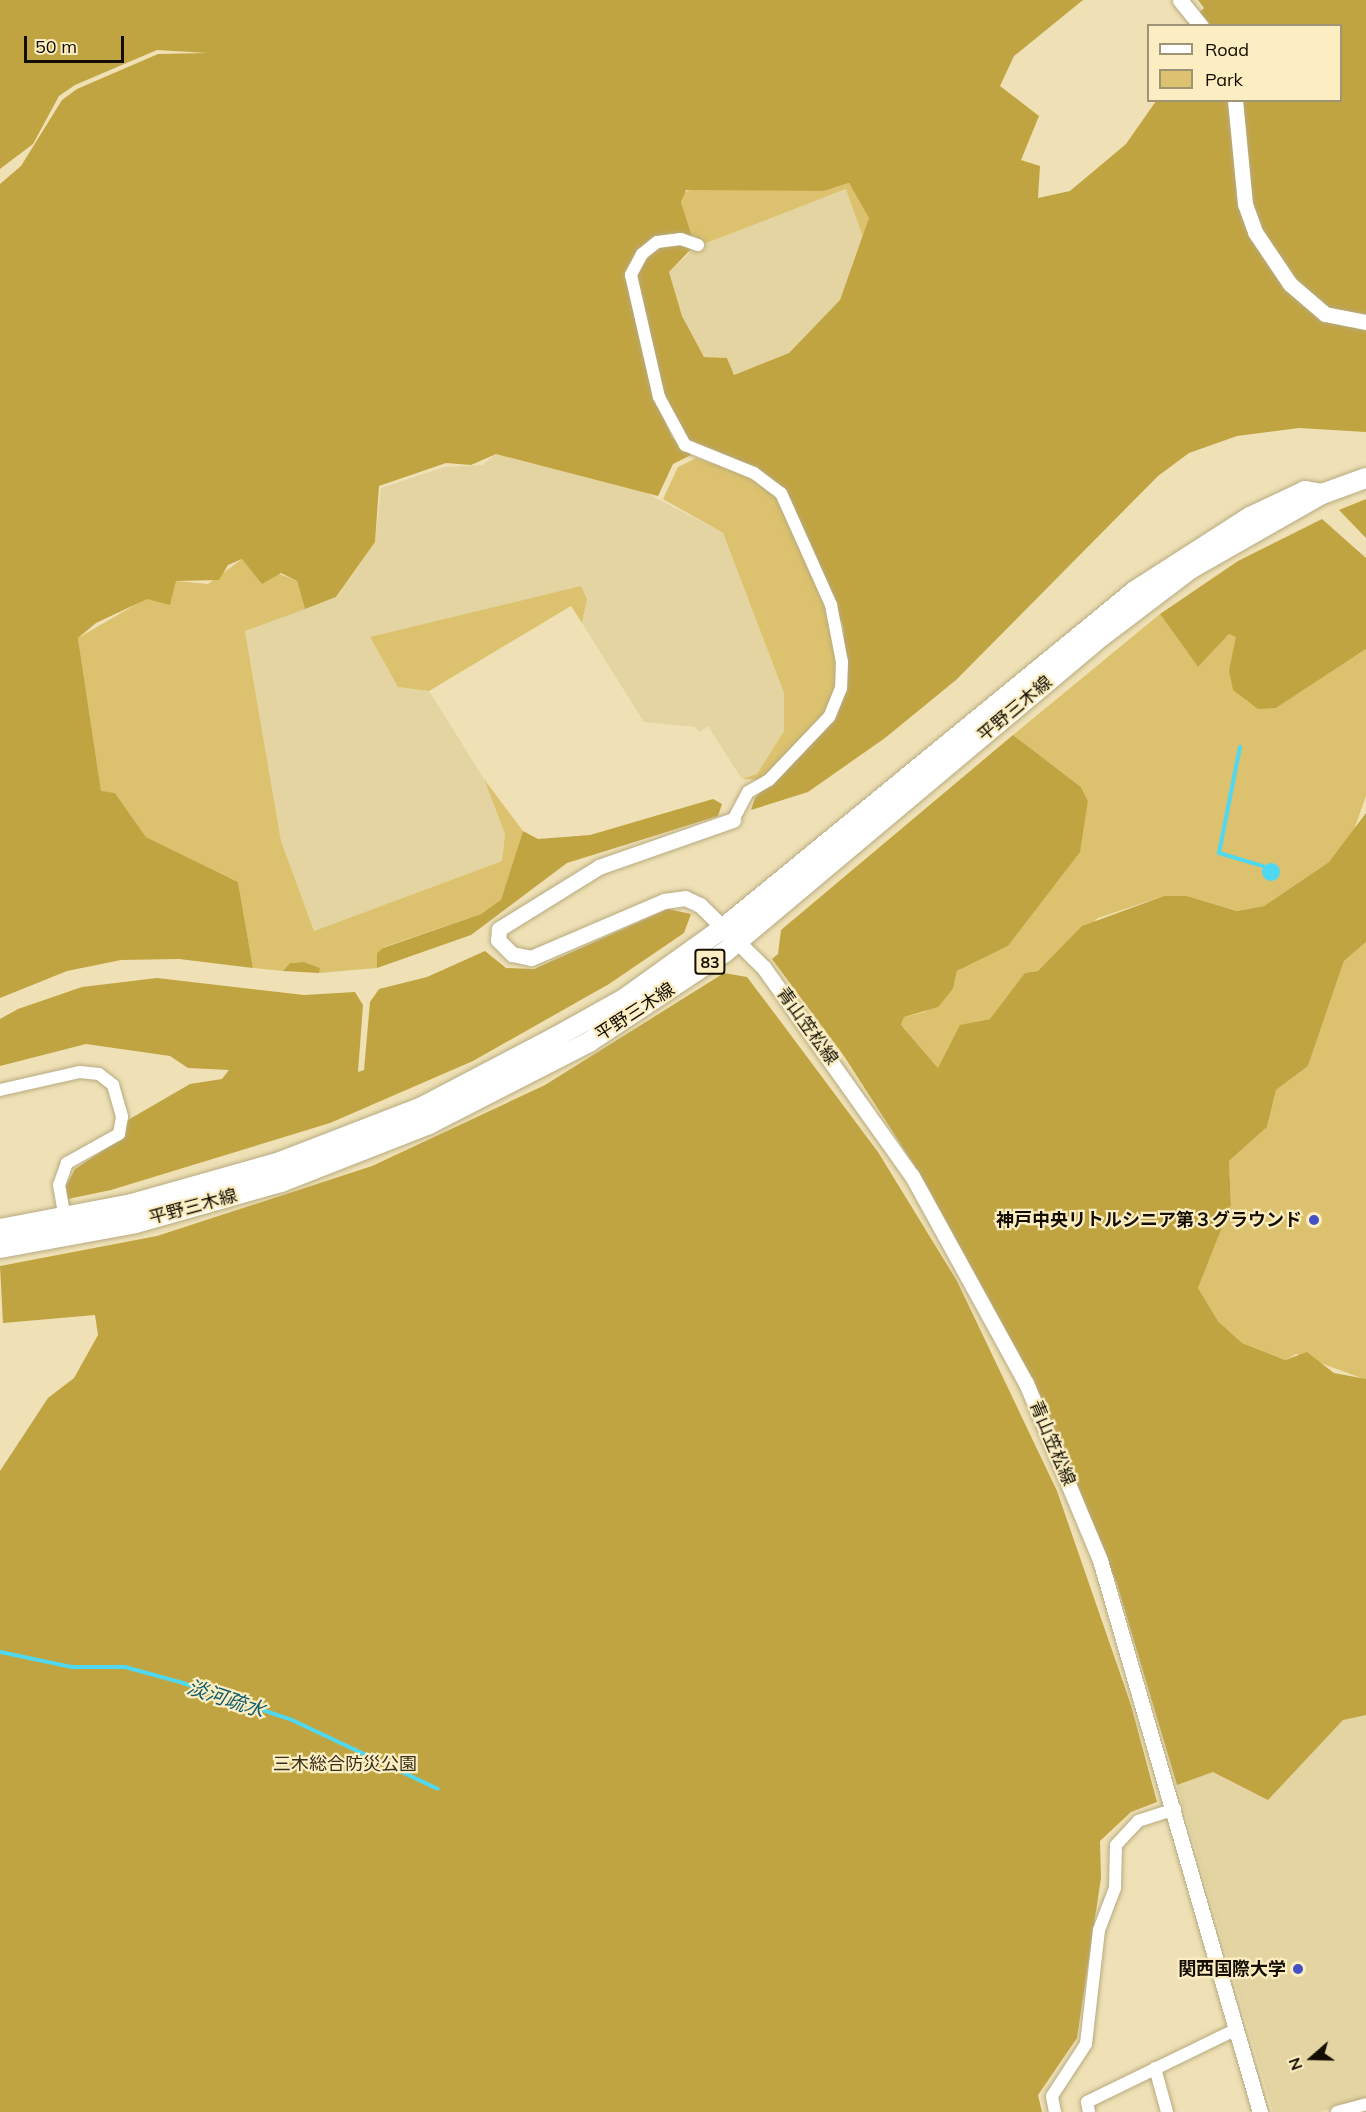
<!DOCTYPE html>
<meta charset="utf-8">
<style>
body{margin:0}
#map{position:relative;width:1366px;height:2112px;overflow:hidden;background:#efe1b5;font-family:Mulish,"Noto Sans JP",sans-serif}
div>[style]{position:absolute}
[style*='--x']{left:calc(var(--x)*1px);top:calc(var(--y)*1px);width:calc(var(--w)*1px);rotate:calc(var(--a)*1deg)}
.built>*{inset:0;background:#e4d4a1}
.green>*{inset:0;background:#dcc26e}
.forest>*{inset:0;background:#c1a442}
.water>*{inset:0;background:#50d8f1}
.round{border-radius:50%}
.stream>*{height:4px;margin:-2px;padding:0 2px;transform-origin:2px;border-radius:2px;background:#50d8f1}
.roads{filter:drop-shadow(0 0 2px #b7aa80) drop-shadow(0 0 2px #b7aa80)}
.minor>*{height:12px;margin:-6px;padding:0 6px;transform-origin:6px;border-radius:6px;background:#fff}
.tertiary>*{height:15px;margin:-7.5px;padding:0 7.5px;transform-origin:7.5px;border-radius:7.5px;background:#fff}
.primary>*{height:20px;margin:-10px;padding:0 10px;transform-origin:10px;border-radius:10px;background:#fff}
.dots>*{width:16px;height:16px;translate:-50% -50%;box-sizing:border-box;border:3px solid #fceec2;border-radius:50%}
span{translate:-50% -50%;white-space:nowrap;text-align:center;line-height:1.15;-webkit-text-stroke:4.5px #fceec2;paint-order:stroke}
.shield-label span{padding:2px 4px;background:#fceec2;border:2px solid;border-radius:4px;-webkit-text-stroke-width:0}
.shield-label{font-size:16px;color:#130e01;font-weight:700}
.street-label{font-size:18px;color:#130e01}
.poi-label{font-size:18px;color:#130e01;font-weight:700}
.right{translate:-100% -50%;text-align:right}
.park-label{font-size:18px;color:#362f1a}
.water-label{font-size:20px;color:#0f5d6a;font-style:italic}
.legend{position:absolute;left:1147px;top:24px;width:195px;height:78px;box-sizing:border-box;background:#fceec2;border:2px solid #9f9475;margin:0;padding:8px 10px;list-style:none;font-size:18px;color:#130e01}
.legend li{display:flex;align-items:center;gap:12px;height:30px}
.legend b{width:30px;border:2px solid #9f9475}
.north{position:absolute;left:1282px;top:2028px;width:60px;height:60px;-webkit-text-stroke:4px #fceec2;paint-order:stroke;rotate:250deg;font-size:16px;font-weight:700;line-height:24px;text-align:center;color:#130e01}
.north::after{content:'';display:block;margin:auto;width:21px;height:27px;background:#130e01;clip-path:polygon(50% 0,100% 100%,50% 72%,0 100%)}
.scale{position:absolute;left:24px;top:36px;width:100px;height:27px;box-sizing:border-box;border:3px solid #130e01;border-top:0;padding-left:8px;font-size:18px;line-height:21px;white-space:nowrap;color:#130e01;-webkit-text-stroke:4px #fceec2;paint-order:stroke}
</style>
<div id="map">
<div class="built">
<div style="clip-path:polygon(847px 189px,864px 240px,840px 300px,789px 353px,734px 375px,727px 358px,704px 357px,682px 316px,669px 272px,698px 245px)"></div>
<div style="clip-path:polygon(496px 454px,641px 490px,723px 533px,784px 693px,784px 731px,757px 774px,742px 779px,708px 726px,700px 732px,695px 727px,644px 722px,582px 623px,587px 599px,370px 637px,398px 687px,429px 691px,484px 779px,505px 834px,502px 861px,314px 931px,281px 841px,245px 630px,337px 597px,375px 542px,381px 488px,445px 467px,482px 465px)"></div>
<div style="clip-path:polygon(1366px 1589px,1366px 2099px,1320px 2112px,1273px 2112px,1177px 1785px,1212px 1772px)"></div>
</div>
<div class="green">
<div style="clip-path:polygon(850px 183px,869px 217px,864px 240px,846px 189px,701px 245px,692px 236px,681px 202px,683px 193px,692px 189px,824px 191px)"></div>
<div style="clip-path:polygon(696px 458px,746px 475px,778px 498px,833px 625px,836px 690px,828px 710px,761px 780px,742px 779px,757px 774px,784px 731px,784px 693px,723px 533px,663px 499px,678px 467px)"></div>
<div style="clip-path:polygon(242px 559px,297px 581px,305px 609px,245px 631px,281px 841px,314px 931px,502px 861px,505px 834px,484px 779px,523px 831px,501px 901px,481px 914px,384px 947px,377px 953px,377px 968px,319px 973px,319px 968px,304px 962px,290px 963px,283px 971px,253px 968px,238px 882px,146px 837px,115px 793px,101px 792px,78px 638px,176px 581px,208px 584px)"></div>
<div style="clip-path:polygon(581px 586px,587px 599px,582px 623px,571px 606px,429px 691px,398px 687px,370px 637px)"></div>
<div style="clip-path:polygon(1160px 614px,1198px 667px,1229px 634px,1237px 637px,1229px 670px,1276px 708px,1366px 649px,1366px 796px,1351px 838px,1329px 862px,1264px 906px,1238px 911px,1187px 896px,1164px 896px,1098px 918px,1038px 971px,1025px 973px,1009px 1000px,990px 1019px,975px 1022px,938px 1068px,901px 1025px,904px 1017px,924px 1012px,953px 990px,957px 971px,1008px 946px,1079px 852px,1088px 801px,1081px 787px,1013px 735px)"></div>
<div style="clip-path:polygon(1366px 942px,1366px 1379px,1364px 1379px,1296px 1354px,1285px 1360px,1242px 1343px,1218px 1321px,1198px 1288px,1231px 1205px,1229px 1161px,1267px 1127px,1276px 1090px,1308px 1066px,1344px 961px)"></div>
</div>
<div class="forest">
<div style="clip-path:polygon(0 0,1083px 0,1014px 56px,1000px 86px,1039px 116px,1021px 160px,1040px 166px,1038px 198px,1070px 191px,1126px 144px,1156px 101px,1340px 100px,1340px 26px,1186px 25px,1204px 8px,1198px 0,1366px 0,1366px 432px,1299px 428px,1237px 436px,1189px 453px,1158px 476px,956px 680px,885px 738px,808px 792px,751px 810px,755px 798px,837px 713px,847px 679px,843px 626px,789px 498px,690px 443px,668px 410px,634px 288px,639px 263px,657px 247px,676px 243px,691px 249px,669px 272px,682px 316px,704px 357px,727px 358px,734px 375px,789px 353px,840px 300px,869px 218px,849px 183px,824px 191px,686px 190px,681px 202px,692px 236px,666px 235px,636px 252px,626px 277px,654px 396px,672px 437px,691px 455px,673px 464px,658px 496px,496px 454px,471px 465px,446px 463px,379px 486px,375px 542px,336px 597px,305px 609px,297px 581px,281px 573px,262px 584px,242px 559px,228px 565px,219px 580px,176px 581px,170px 605px,147px 599px,96px 623px,78px 638px,101px 791px,115px 793px,146px 837px,238px 882px,253px 968px,179px 959px,121px 960px,67px 971px,0 998px,0 184px,21px 166px,62px 100px,77px 89px,158px 54px,207px 53px,157px 50px,75px 85px,59px 96px,33px 144px,0 169px)"></div>
<div style="clip-path:polygon(1366px 499px,1366px 538px,1339px 510px)"></div>
<div style="clip-path:polygon(1322px 519px,1366px 558px,1366px 649px,1276px 708px,1258px 709px,1233px 690px,1229px 670px,1236px 637px,1229px 634px,1198px 667px,1160px 614px,1238px 561px)"></div>
<div style="clip-path:polygon(1013px 735px,1081px 787px,1088px 801px,1080px 852px,1008px 946px,957px 971px,953px 989px,938px 1007px,904px 1017px,901px 1025px,938px 1068px,960px 1025px,990px 1019px,1025px 973px,1038px 971px,1082px 926px,1164px 896px,1187px 896px,1237px 911px,1264px 906px,1329px 862px,1366px 813px,1366px 942px,1344px 961px,1308px 1066px,1276px 1090px,1267px 1127px,1229px 1161px,1231px 1205px,1198px 1288px,1218px 1321px,1242px 1343px,1285px 1360px,1307px 1352px,1334px 1373px,1366px 1379px,1366px 1715px,1343px 1720px,1268px 1800px,1213px 1772px,1177px 1785px,1117px 1584px,1036px 1385px,923px 1179px,844px 1056px,772px 959px,778px 954px,781px 930px)"></div>
<div style="clip-path:polygon(713px 799px,722px 804px,718px 816px,567px 863px,471px 935px,377px 968px,377px 953px,383px 948px,481px 914px,501px 900px,523px 831px,538px 839px,590px 835px)"></div>
<div style="clip-path:polygon(668px 909px,691px 914px,684px 933px,609px 984px,473px 1061px,330px 1123px,111px 1190px,68px 1199px,66px 1186px,75px 1169px,122px 1138px,128px 1120px,190px 1084px,222px 1079px,229px 1070px,188px 1068px,170px 1056px,86px 1044px,0 1066px,0 1019px,18px 1009px,82px 987px,157px 978px,304px 995px,355px 992px,363px 1005px,358px 1072px,364px 1070px,370px 1002px,379px 989px,427px 977px,485px 951px,506px 968px,534px 969px)"></div>
<div style="clip-path:polygon(304px 962px,320px 968px,319px 973px,283px 971px,290px 963px)"></div>
<div style="clip-path:polygon(724px 973px,747px 977px,781px 1022px,878px 1152px,957px 1281px,1057px 1491px,1131px 1705px,1157px 1802px,1131px 1812px,1100px 1841px,1101px 1878px,1077px 2038px,1038px 2095px,1042px 2112px,0 2112px,0 1471px,48px 1398px,74px 1378px,98px 1335px,95px 1315px,3px 1323px,0 1266px,157px 1236px,372px 1166px,545px 1085px)"></div>
</div>
<div class="water">
<div class="round" style="left:1262px;top:863px;width:18px;height:18px"></div>
</div>
<div class="stream">
<div style="--x:1240;--y:747;--w:108;--a:101.2"></div>
<div style="--x:1219;--y:853;--w:46;--a:16.5"></div>
<div style="--x:0;--y:1652;--w:74;--a:11.8"></div>
<div style="--x:72;--y:1667;--w:53;--a:0"></div>
<div style="--x:125;--y:1667;--w:60;--a:15.4"></div>
<div style="--x:183;--y:1683;--w:115;--a:18.7"></div>
<div style="--x:292;--y:1720;--w:161;--a:25.3"></div>
</div>
<div class="roads">
<div class="minor">
<div style="--x:698;--y:245;--w:18;--a:-161"></div>
<div style="--x:681;--y:239;--w:24;--a:173"></div>
<div style="--x:657;--y:242;--w:19;--a:141"></div>
<div style="--x:642;--y:254;--w:24;--a:118"></div>
<div style="--x:631;--y:275;--w:125;--a:77.1"></div>
<div style="--x:659;--y:397;--w:55;--a:61.6"></div>
<div style="--x:685;--y:445;--w:74;--a:22.1"></div>
<div style="--x:754;--y:473;--w:34;--a:37"></div>
<div style="--x:781;--y:493;--w:123;--a:65.9"></div>
<div style="--x:831;--y:605;--w:58;--a:79.1"></div>
<div style="--x:842;--y:662;--w:26;--a:92"></div>
<div style="--x:841;--y:688;--w:31;--a:112"></div>
<div style="--x:829;--y:717;--w:87;--a:133.6"></div>
<div style="--x:769;--y:780;--w:24;--a:150"></div>
<div style="--x:748;--y:792;--w:32;--a:118"></div>
<div style="--x:0;--y:1090;--w:82;--a:-12.7"></div>
<div style="--x:80;--y:1072;--w:19;--a:6"></div>
<div style="--x:99;--y:1074;--w:18;--a:38"></div>
<div style="--x:113;--y:1085;--w:33;--a:74"></div>
<div style="--x:122;--y:1117;--w:17;--a:100"></div>
<div style="--x:119;--y:1134;--w:60;--a:150.9"></div>
<div style="--x:67;--y:1163;--w:23;--a:110"></div>
<div style="--x:59;--y:1185;--w:35;--a:80"></div>
<div style="--x:1155;--y:2068;--w:46;--a:74.7"></div>
<div style="--x:1055;--y:2112;--w:16;--a:-101"></div>
<div style="--x:1052;--y:2096;--w:62;--a:-56.8"></div>
<div style="--x:1086;--y:2044;--w:115;--a:-83.5"></div>
<div style="--x:1099;--y:1930;--w:45;--a:-69.1"></div>
<div style="--x:1115;--y:1888;--w:43;--a:-88.7"></div>
<div style="--x:1116;--y:1845;--w:33;--a:-47"></div>
<div style="--x:1138;--y:1821;--w:39;--a:-18"></div>
<div style="--x:1089;--y:2112;--w:10;--a:-101"></div>
<div style="--x:1087;--y:2102;--w:167;--a:-26"></div>
<div style="--x:1337;--y:2112;--w:30;--a:-15"></div>
</div>
<div class="tertiary">
<div style="--x:1180;--y:0;--w:33;--a:51"></div>
<div style="--x:1235;--y:100;--w:104;--a:84.5"></div>
<div style="--x:1245;--y:204;--w:30;--a:70"></div>
<div style="--x:1255;--y:232;--w:63;--a:56.1"></div>
<div style="--x:1290;--y:284;--w:46;--a:40.6"></div>
<div style="--x:1325;--y:314;--w:42;--a:11"></div>
<div style="--x:733;--y:820;--w:142;--a:160.7"></div>
<div style="--x:599;--y:867;--w:118;--a:148.2"></div>
<div style="--x:499;--y:929;--w:11;--a:95"></div>
<div style="--x:498;--y:940;--w:20;--a:45"></div>
<div style="--x:512;--y:954;--w:19;--a:12"></div>
<div style="--x:531;--y:958;--w:145;--a:-23.2"></div>
<div style="--x:664;--y:901;--w:21;--a:-8"></div>
<div style="--x:685;--y:898;--w:17;--a:25"></div>
<div style="--x:700;--y:905;--w:90;--a:44.5"></div>
<div style="--x:764;--y:968;--w:255;--a:54.6"></div>
<div style="--x:912;--y:1176;--w:236;--a:61.2"></div>
<div style="--x:1026;--y:1383;--w:192;--a:67.3"></div>
<div style="--x:1100;--y:1560;--w:575;--a:73.84"></div>
</div>
<div class="primary">
<div style="--x:0;--y:1229;--w:134;--a:-10.7"></div>
<div style="--x:132;--y:1204;--w:154;--a:-15.8"></div>
<div style="--x:280;--y:1162;--w:150;--a:-21.1"></div>
<div style="--x:420;--y:1108;--w:153;--a:-27.6"></div>
<div style="--x:556;--y:1037;--w:78;--a:-29.2"></div>
<div style="--x:624;--y:999;--w:125;--a:-35.6"></div>
<div style="--x:726;--y:926;--w:529;--a:-39.32"></div>
<div style="--x:1135;--y:591;--w:137;--a:-32.8"></div>
<div style="--x:1250;--y:517;--w:61;--a:-25.3"></div>
<div style="--x:1305;--y:491;--w:17;--a:10"></div>
<div style="--x:0;--y:1248;--w:138;--a:-10.4"></div>
<div style="--x:136;--y:1223;--w:151;--a:-15.8"></div>
<div style="--x:281;--y:1182;--w:159;--a:-21.4"></div>
<div style="--x:429;--y:1124;--w:180;--a:-27.1"></div>
<div style="--x:589;--y:1042;--w:163;--a:-33.5"></div>
<div style="--x:725;--y:952;--w:482;--a:-40"></div>
<div style="--x:1094;--y:642;--w:121;--a:-37.2"></div>
<div style="--x:1190;--y:569;--w:152;--a:-29.6"></div>
<div style="--x:1322;--y:494;--w:47;--a:-20"></div>
</div>
</div>
<div class="dots">
<div style="left:1314px;top:1220px;background:#4351c5"></div>
<div style="left:1298px;top:1969px;background:#4351c5"></div>
</div>
<div class="shield-label">
<span style="left:710px;top:962px">83</span>
</div>
<div class="street-label">
<span style="left:1015px;top:709px;rotate:-40deg">平野三木線</span>
<span style="left:635px;top:1012px;rotate:-33deg">平野三木線</span>
<span style="left:807px;top:1026px;rotate:54deg">青山笠松線</span>
<span style="left:193px;top:1207px;rotate:-15deg">平野三木線</span>
<span style="left:1052px;top:1443px;rotate:67deg">青山笠松線</span>
</div>
<div class="poi-label">
<span class="right" style="left:1302px;top:1220px">神戸中央リトルシニア第３グラウンド</span>
<span class="right" style="left:1286px;top:1969px">関西国際大学</span>
</div>
<div class="park-label">
<span style="left:345px;top:1764px">三木総合防災公園</span>
</div>
<div class="water-label">
<span style="left:226px;top:1698px;rotate:18deg">淡河疏水</span>
</div>
<ul class="legend">
<li><b style="height:8px;background:#fff"></b>Road</li>
<li><b style="height:16px;background:#dcc26e"></b>Park</li>
</ul>
<div class="north">N</div>
<div class="scale">50 m</div>
</div>
